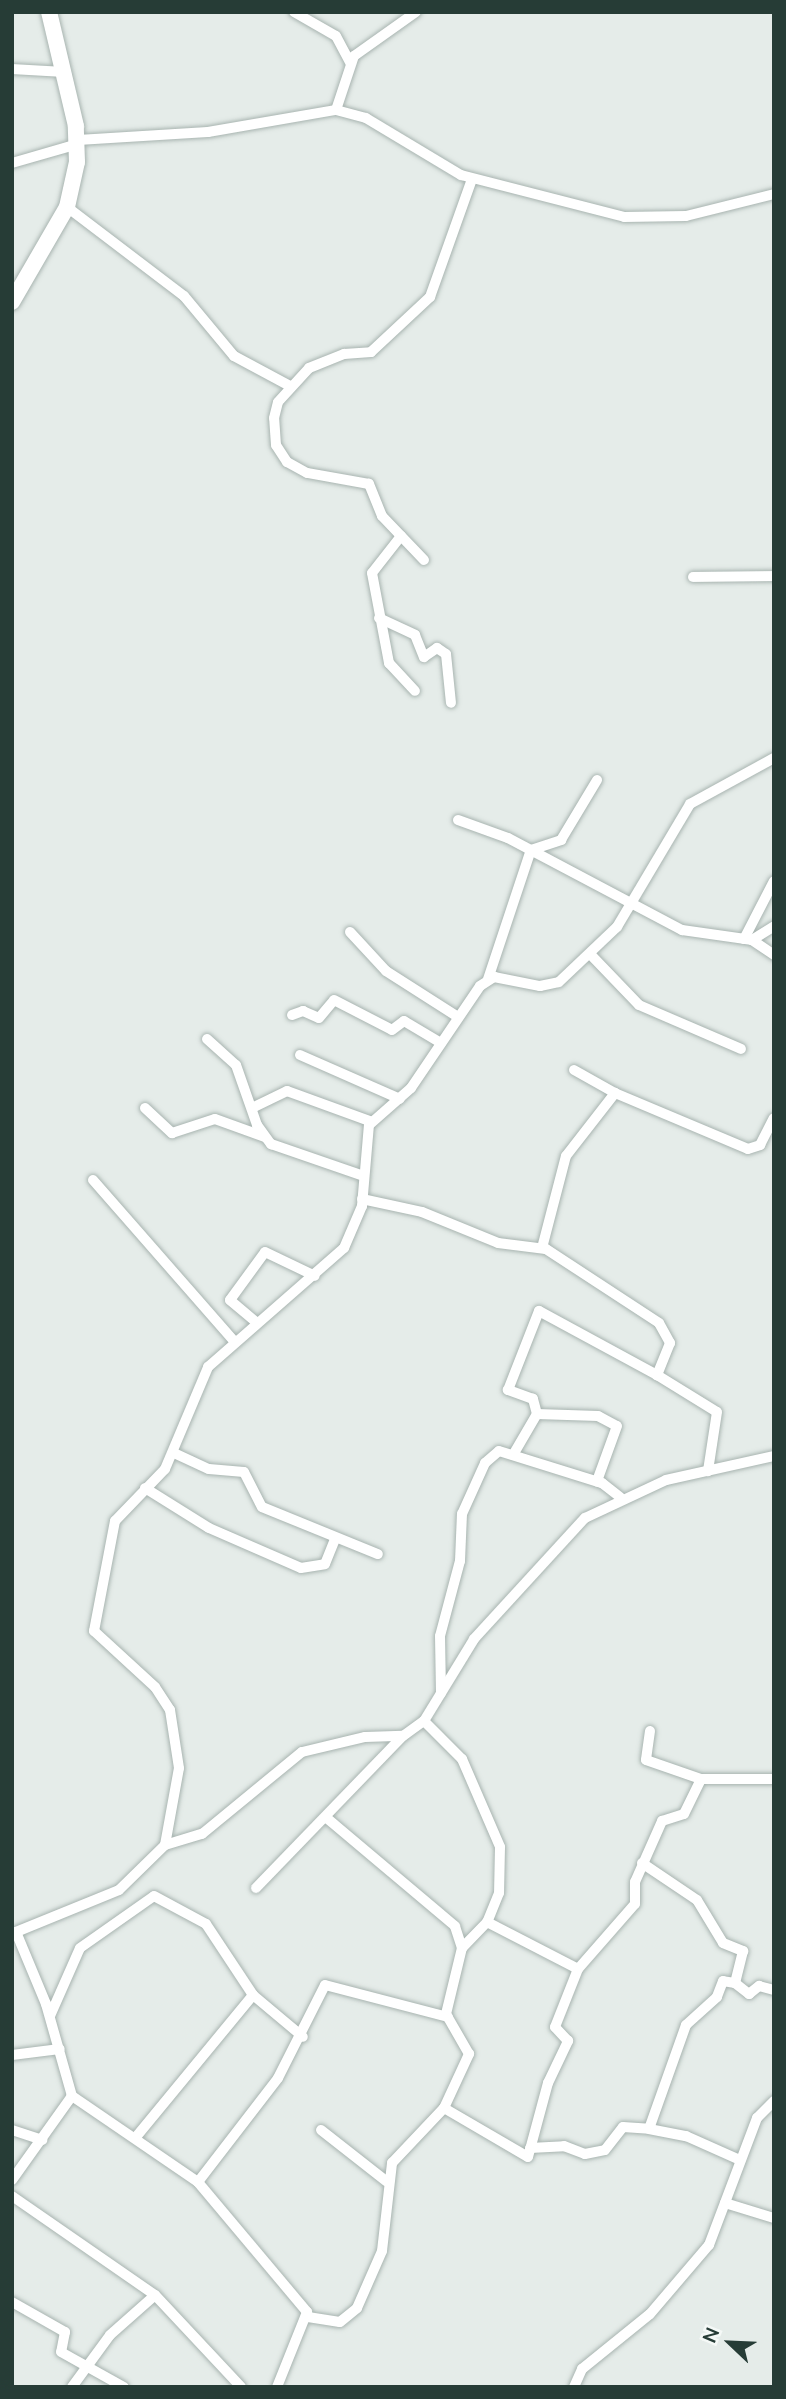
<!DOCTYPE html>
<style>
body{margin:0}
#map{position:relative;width:786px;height:2399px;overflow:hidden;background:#e5ece9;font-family:Mulish,sans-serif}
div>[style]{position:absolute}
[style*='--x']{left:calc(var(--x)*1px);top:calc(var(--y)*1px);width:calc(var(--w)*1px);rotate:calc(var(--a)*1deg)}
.roads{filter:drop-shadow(0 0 2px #a8b4b0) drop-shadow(0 0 2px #a8b4b0)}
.street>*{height:10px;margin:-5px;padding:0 5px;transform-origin:5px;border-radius:5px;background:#fff}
.secondary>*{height:16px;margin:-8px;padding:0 8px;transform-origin:8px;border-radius:8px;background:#fff}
span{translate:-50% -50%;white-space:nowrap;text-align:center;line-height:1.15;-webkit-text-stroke:5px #f5f9f7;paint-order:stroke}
.frame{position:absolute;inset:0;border:14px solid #263c36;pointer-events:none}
.north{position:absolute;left:695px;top:2308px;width:70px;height:70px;-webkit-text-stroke:5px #f5f9f7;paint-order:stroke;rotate:293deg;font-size:19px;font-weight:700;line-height:28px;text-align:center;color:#263c36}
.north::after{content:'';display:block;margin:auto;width:24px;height:32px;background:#263c36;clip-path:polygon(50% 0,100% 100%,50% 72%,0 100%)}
</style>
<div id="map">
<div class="roads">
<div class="street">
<div style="--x:294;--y:12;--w:48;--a:29.7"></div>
<div style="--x:336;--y:36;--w:30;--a:62"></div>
<div style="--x:12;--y:69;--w:52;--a:3.3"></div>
<div style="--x:336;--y:110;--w:57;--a:-71.6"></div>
<div style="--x:354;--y:56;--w:76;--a:-35.4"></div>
<div style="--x:78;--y:140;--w:130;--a:-3.5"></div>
<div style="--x:208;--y:132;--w:130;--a:-9.8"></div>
<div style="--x:336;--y:110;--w:31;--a:15"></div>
<div style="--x:366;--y:118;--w:111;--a:31"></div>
<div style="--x:461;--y:175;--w:168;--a:14.4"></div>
<div style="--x:624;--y:217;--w:62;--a:-0.9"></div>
<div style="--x:686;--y:216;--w:91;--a:-14"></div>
<div style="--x:12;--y:163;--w:69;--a:-16.1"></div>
<div style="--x:67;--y:207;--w:147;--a:37.3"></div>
<div style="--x:184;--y:296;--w:78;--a:50.2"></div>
<div style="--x:234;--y:356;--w:64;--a:28.2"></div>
<div style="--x:401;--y:536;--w:47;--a:128.1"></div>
<div style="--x:372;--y:573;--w:92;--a:79.3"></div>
<div style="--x:389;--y:663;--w:38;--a:47"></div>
<div style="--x:424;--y:560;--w:61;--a:-133.7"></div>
<div style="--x:382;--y:516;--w:35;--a:-112"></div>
<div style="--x:369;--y:484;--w:63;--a:-169.9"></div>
<div style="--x:307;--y:473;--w:23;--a:-151"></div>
<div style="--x:287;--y:462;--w:20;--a:-123"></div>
<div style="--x:276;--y:445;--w:27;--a:-94"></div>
<div style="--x:274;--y:418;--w:16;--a:-76"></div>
<div style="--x:278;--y:402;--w:46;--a:-47.6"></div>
<div style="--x:309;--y:368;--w:38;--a:-22"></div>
<div style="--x:344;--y:354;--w:27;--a:-4"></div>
<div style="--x:371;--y:352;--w:81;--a:-43"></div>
<div style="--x:430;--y:297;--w:125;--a:-70.4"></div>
<div style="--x:693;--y:577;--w:81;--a:-0.7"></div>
<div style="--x:379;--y:618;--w:40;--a:25"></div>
<div style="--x:415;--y:635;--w:24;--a:68"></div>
<div style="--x:424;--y:657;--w:16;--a:-35"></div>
<div style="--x:437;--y:648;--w:11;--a:34"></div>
<div style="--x:446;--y:654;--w:49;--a:84.2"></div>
<div style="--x:458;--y:820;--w:53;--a:19.8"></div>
<div style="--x:508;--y:838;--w:197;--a:27.9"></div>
<div style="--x:682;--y:930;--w:71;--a:8.1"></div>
<div style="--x:752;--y:940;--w:27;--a:34"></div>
<div style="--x:350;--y:932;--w:53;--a:47.3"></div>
<div style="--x:386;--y:971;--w:85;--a:32.6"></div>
<div style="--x:744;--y:939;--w:65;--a:-62.7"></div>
<div style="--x:752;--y:940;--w:26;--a:-32"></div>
<div style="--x:591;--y:955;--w:69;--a:46.2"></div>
<div style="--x:639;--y:1005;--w:111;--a:23.3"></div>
<div style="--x:488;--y:979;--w:136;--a:-71.6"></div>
<div style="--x:531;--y:850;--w:32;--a:-18"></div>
<div style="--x:561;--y:840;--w:70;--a:-59"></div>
<div style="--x:292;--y:1015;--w:12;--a:-20"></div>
<div style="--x:303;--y:1011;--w:17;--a:24"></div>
<div style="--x:319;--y:1018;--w:23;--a:-50"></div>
<div style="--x:334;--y:1000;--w:65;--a:27.3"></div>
<div style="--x:392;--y:1030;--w:15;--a:-37"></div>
<div style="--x:404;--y:1021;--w:43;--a:30.7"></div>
<div style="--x:207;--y:1039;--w:39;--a:42"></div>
<div style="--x:236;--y:1065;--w:64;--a:70.7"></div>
<div style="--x:257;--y:1125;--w:24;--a:54"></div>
<div style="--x:271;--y:1144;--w:95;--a:19"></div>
<div style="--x:300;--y:1055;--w:109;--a:23.7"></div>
<div style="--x:574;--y:1070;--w:47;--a:29.3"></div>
<div style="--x:145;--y:1108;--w:37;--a:43"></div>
<div style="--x:172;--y:1133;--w:45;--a:-18"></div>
<div style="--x:215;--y:1119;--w:53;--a:19.8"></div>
<div style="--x:252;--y:1108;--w:39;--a:-26"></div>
<div style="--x:287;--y:1091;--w:90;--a:20"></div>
<div style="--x:93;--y:1180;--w:213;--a:48.8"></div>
<div style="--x:362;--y:1199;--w:61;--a:12.2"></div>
<div style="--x:422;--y:1212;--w:82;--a:22.2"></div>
<div style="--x:498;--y:1243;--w:48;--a:7.1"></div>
<div style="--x:546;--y:1249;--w:135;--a:33.2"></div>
<div style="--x:659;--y:1323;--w:23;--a:61"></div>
<div style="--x:670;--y:1343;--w:35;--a:112"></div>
<div style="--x:657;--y:1375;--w:70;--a:31.7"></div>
<div style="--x:717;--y:1412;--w:60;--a:98.7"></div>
<div style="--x:542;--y:1248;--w:95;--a:-75.4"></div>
<div style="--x:566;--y:1156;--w:80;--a:-52.1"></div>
<div style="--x:615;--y:1093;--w:144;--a:22.8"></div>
<div style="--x:748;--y:1149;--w:13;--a:-18"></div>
<div style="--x:760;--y:1145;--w:30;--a:-63"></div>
<div style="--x:256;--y:1322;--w:34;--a:-140"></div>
<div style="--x:230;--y:1300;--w:59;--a:-53.9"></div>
<div style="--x:265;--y:1252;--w:55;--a:25.6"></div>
<div style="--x:537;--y:1414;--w:16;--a:-105"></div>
<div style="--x:533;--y:1399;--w:27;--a:-160"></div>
<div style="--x:508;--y:1390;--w:85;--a:-68.6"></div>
<div style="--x:539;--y:1311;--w:134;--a:28.5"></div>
<div style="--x:174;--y:1453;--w:38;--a:25"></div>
<div style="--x:209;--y:1469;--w:35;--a:5"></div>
<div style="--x:244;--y:1472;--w:39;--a:63"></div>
<div style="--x:262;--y:1507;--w:125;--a:22.1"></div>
<div style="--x:513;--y:1455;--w:48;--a:-59.7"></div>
<div style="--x:537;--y:1414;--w:61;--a:1.9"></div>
<div style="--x:598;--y:1416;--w:21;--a:28"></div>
<div style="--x:617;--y:1426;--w:59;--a:110"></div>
<div style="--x:145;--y:1488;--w:75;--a:32"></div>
<div style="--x:209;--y:1528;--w:100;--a:23.5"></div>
<div style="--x:301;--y:1568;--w:24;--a:-9"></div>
<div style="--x:325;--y:1564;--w:27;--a:-68"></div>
<div style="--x:441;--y:1693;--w:57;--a:-91"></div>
<div style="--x:440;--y:1636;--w:78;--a:-75.1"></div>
<div style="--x:460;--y:1561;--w:47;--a:-87.6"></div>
<div style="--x:462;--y:1514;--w:56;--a:-65.7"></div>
<div style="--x:485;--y:1463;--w:18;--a:-41"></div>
<div style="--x:499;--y:1451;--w:108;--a:17.3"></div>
<div style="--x:602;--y:1483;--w:23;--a:38"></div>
<div style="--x:424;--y:1721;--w:54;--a:45"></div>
<div style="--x:462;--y:1759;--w:96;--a:66.6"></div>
<div style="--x:500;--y:1847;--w:46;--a:91.2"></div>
<div style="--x:499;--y:1893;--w:31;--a:112"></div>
<div style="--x:487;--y:1922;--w:102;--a:27.3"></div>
<div style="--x:578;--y:1969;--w:86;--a:-48.8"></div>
<div style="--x:635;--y:1904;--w:22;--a:-90"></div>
<div style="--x:635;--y:1882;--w:67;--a:-66.1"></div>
<div style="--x:662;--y:1821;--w:23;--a:-18"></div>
<div style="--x:684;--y:1814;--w:39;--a:-64"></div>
<div style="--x:701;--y:1779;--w:73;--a:0"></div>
<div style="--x:650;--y:1731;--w:29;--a:98"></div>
<div style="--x:646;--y:1760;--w:58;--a:19.1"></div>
<div style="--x:165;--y:1845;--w:78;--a:-79.7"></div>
<div style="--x:179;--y:1768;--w:59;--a:-98.8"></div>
<div style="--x:170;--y:1710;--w:27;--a:-123"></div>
<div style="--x:155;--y:1687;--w:83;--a:-137.4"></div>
<div style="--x:94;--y:1631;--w:112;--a:-79.2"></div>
<div style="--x:115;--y:1521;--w:72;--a:-46.1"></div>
<div style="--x:165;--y:1469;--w:111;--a:-67.1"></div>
<div style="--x:208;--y:1367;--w:181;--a:-41.2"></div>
<div style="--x:344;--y:1248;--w:46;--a:-66.8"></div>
<div style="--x:362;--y:1206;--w:81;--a:-85.1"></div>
<div style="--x:369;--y:1125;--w:56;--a:-41.4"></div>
<div style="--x:411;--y:1088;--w:123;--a:-55.9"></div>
<div style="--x:480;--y:986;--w:17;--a:-33"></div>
<div style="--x:494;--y:977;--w:47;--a:11.1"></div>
<div style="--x:540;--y:986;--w:19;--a:-12"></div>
<div style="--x:559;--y:982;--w:80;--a:-43.5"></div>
<div style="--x:617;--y:927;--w:143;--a:-59.3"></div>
<div style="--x:690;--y:804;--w:96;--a:-28.7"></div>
<div style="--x:642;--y:1863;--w:66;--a:33.9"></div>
<div style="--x:697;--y:1900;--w:50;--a:58.8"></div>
<div style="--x:723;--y:1943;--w:22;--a:22"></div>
<div style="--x:743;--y:1951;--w:33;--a:104"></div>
<div style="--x:735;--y:1983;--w:18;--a:38"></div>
<div style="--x:749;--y:1994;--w:13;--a:-39"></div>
<div style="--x:759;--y:1986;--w:16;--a:15"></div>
<div style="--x:256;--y:1888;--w:211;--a:-46"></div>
<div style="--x:462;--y:1948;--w:36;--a:-46"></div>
<div style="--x:735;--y:1983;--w:12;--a:-171"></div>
<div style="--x:723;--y:1981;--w:17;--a:111"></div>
<div style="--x:717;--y:1997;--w:42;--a:137.9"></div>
<div style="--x:686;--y:2025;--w:110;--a:109.6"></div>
<div style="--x:649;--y:2129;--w:38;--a:11"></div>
<div style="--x:686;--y:2136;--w:59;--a:24"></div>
<div style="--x:50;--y:2016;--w:74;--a:-66.2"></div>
<div style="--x:80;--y:1948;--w:90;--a:-35.1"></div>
<div style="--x:154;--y:1896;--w:59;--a:28.3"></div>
<div style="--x:206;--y:1924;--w:85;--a:56.5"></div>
<div style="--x:253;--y:1995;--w:65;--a:40"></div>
<div style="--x:12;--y:2055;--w:48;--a:-7.1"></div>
<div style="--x:444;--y:2108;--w:97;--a:30.3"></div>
<div style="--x:528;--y:2157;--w:77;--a:-74.9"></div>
<div style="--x:548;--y:2083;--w:47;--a:-64.5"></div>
<div style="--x:568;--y:2041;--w:19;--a:-133"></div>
<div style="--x:555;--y:2027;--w:62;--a:-68.4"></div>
<div style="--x:12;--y:2130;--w:32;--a:18"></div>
<div style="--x:321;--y:2130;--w:83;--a:38.1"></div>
<div style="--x:136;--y:2137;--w:184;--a:-50.5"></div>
<div style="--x:530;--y:2148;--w:34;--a:-3"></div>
<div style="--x:564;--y:2146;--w:22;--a:21"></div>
<div style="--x:585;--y:2154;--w:20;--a:-11"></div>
<div style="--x:605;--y:2150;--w:29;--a:-52"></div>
<div style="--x:623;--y:2127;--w:26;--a:4"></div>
<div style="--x:12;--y:2180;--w:103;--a:-54.5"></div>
<div style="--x:198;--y:2182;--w:131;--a:-52.4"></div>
<div style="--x:278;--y:2078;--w:104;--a:-63.2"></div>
<div style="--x:325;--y:1985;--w:127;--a:14.6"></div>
<div style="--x:12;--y:2196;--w:174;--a:34.7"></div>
<div style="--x:155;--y:2295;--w:126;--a:46.9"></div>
<div style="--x:725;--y:2203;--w:51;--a:17"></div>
<div style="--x:12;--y:2302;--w:61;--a:29.5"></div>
<div style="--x:65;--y:2332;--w:20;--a:101"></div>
<div style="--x:61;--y:2352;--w:72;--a:29.1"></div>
<div style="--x:308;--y:2317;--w:32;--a:9"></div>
<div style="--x:340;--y:2322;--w:22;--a:-39"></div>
<div style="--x:357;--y:2308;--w:62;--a:-66.3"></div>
<div style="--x:382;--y:2251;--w:89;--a:-83.5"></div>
<div style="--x:392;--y:2163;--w:76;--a:-46.6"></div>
<div style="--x:444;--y:2108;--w:60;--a:-65.2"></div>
<div style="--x:469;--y:2054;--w:46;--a:-119.9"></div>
<div style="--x:446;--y:2014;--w:68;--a:-76.4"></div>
<div style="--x:462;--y:1948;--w:23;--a:-108"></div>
<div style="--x:455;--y:1926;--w:166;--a:-139.9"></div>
<div style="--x:72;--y:2387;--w:64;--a:-53.8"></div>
<div style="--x:110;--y:2335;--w:60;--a:-41.6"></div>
<div style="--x:277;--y:2387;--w:81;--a:-68.2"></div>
<div style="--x:307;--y:2312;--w:170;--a:-130"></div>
<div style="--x:198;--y:2182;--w:153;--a:-145.7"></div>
<div style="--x:72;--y:2096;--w:96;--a:-105.8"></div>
<div style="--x:46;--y:2004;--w:78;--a:-112.6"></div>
<div style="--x:16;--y:1932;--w:111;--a:-22.2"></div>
<div style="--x:119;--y:1890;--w:64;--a:-44.4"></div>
<div style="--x:165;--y:1845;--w:39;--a:-17"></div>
<div style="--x:202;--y:1834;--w:129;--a:-39.4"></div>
<div style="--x:302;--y:1752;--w:65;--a:-13.4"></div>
<div style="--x:365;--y:1737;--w:38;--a:-2"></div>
<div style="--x:403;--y:1736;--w:26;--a:-36"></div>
<div style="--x:424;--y:1721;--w:96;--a:-58.6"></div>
<div style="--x:474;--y:1639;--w:164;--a:-47.5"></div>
<div style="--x:585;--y:1518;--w:89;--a:-25.1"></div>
<div style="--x:666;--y:1480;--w:111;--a:-12.5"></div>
<div style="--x:574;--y:2387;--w:20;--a:-66"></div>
<div style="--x:582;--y:2369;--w:87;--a:-39"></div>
<div style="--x:650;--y:2314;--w:91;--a:-49.5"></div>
<div style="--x:709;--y:2245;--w:136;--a:-69.3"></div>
<div style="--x:757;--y:2118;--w:24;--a:-45"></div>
</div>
<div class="secondary">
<div style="--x:12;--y:302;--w:110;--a:-59.9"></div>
<div style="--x:67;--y:207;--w:46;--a:-77.5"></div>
<div style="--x:77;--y:162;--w:36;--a:-92"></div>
<div style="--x:76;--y:126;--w:117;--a:-103.3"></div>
</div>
</div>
<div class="frame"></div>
<div class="north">N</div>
</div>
